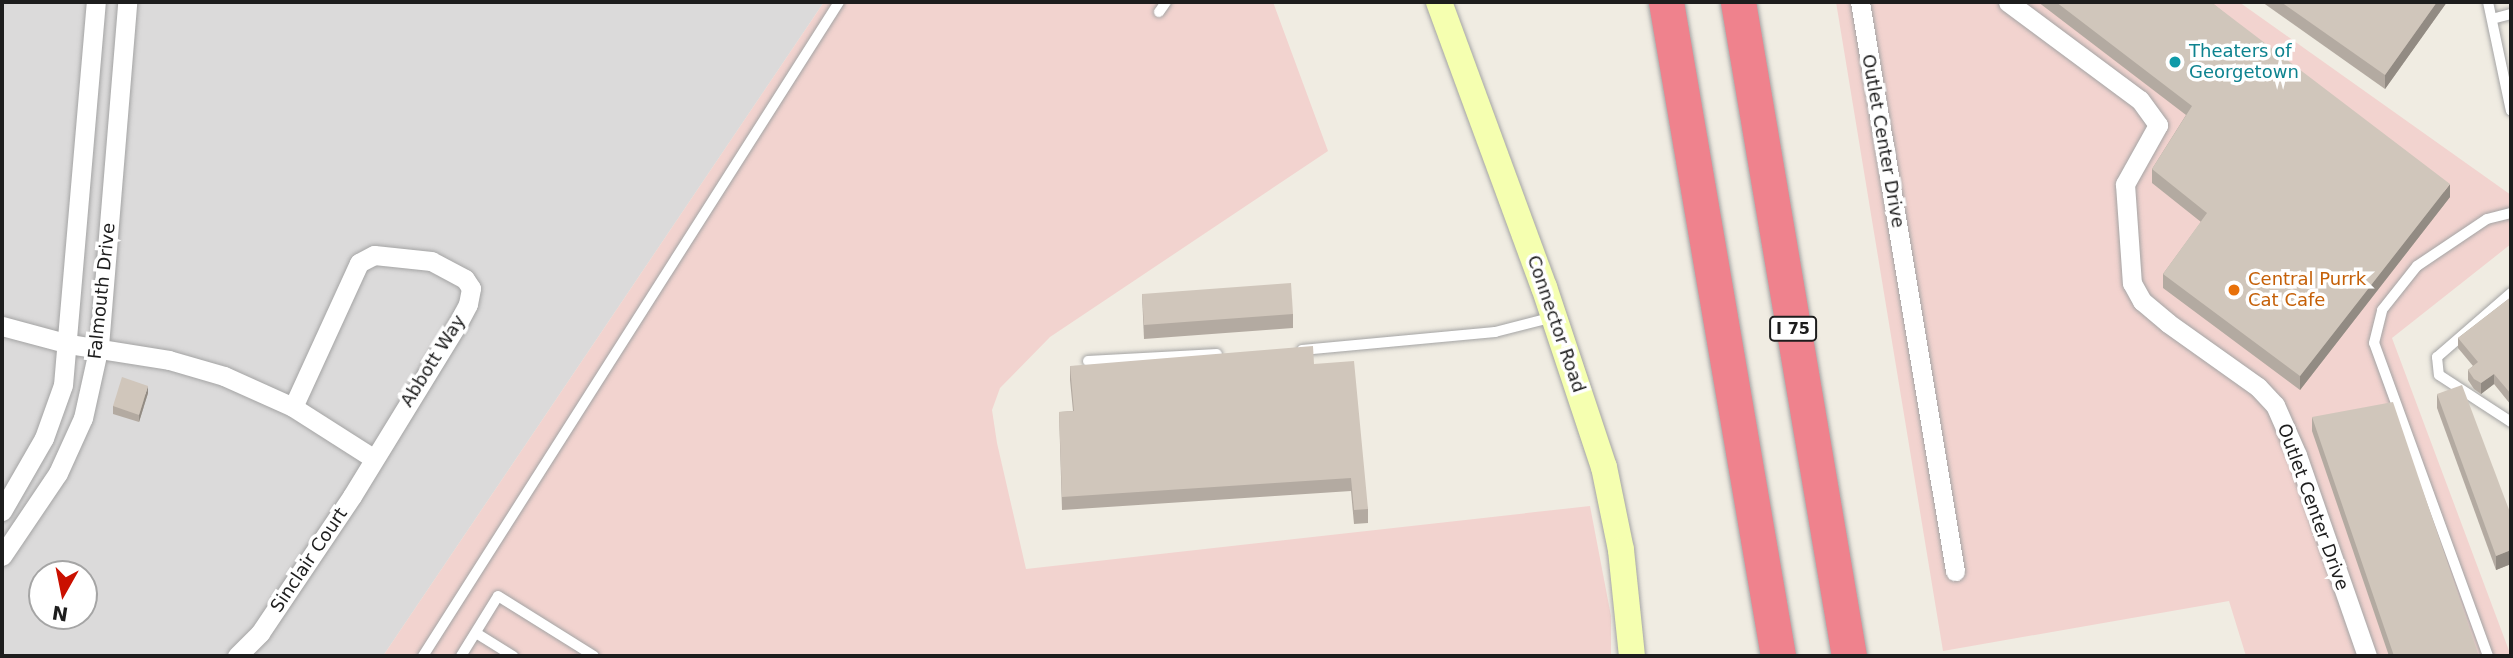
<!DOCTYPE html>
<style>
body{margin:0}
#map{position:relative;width:2513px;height:658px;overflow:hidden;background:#f0ece2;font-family:"DejaVu Sans",sans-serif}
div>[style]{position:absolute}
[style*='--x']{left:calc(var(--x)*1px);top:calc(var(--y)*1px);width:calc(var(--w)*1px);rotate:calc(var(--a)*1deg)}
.residential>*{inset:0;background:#dbdada}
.commercial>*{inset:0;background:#f2d3cf}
.roads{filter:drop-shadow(0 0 2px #a4a4a4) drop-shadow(0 0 2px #a4a4a4)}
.lane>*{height:10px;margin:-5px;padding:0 5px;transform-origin:5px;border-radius:5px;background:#fff}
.street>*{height:19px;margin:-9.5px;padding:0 9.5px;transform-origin:9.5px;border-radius:9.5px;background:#fff}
.secondary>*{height:26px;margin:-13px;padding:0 13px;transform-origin:13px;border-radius:13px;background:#f5ffb0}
.highway>*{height:35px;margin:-17.5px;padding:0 17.5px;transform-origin:17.5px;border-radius:17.5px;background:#ef828d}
.wall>*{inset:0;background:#b3aaa1}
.shaded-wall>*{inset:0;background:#928b83}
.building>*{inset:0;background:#d0c6bb}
.dots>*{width:19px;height:19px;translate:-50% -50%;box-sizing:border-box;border:4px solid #fff;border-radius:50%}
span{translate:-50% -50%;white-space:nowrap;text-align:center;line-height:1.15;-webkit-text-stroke:7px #fff;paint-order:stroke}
.shield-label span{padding:2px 5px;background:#fff;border:2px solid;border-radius:5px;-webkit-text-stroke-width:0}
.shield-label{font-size:16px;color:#1d1d1d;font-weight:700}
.culture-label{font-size:18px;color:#0d838f}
.left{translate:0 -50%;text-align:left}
.street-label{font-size:18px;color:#1d1d1d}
.food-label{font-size:18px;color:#c56008}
.frame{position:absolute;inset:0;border:4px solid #1d1d1d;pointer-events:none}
.north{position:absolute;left:28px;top:560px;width:70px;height:70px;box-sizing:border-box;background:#fff;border:2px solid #a5a5a5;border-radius:50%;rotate:189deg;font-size:19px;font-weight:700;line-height:28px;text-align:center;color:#1d1d1d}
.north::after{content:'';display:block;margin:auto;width:24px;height:32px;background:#ca1000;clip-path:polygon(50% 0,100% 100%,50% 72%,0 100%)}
</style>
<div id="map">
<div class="residential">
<div style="clip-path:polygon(evenodd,2px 2px,824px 2px,383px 656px,2px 656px,2px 2px,42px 574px,84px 574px,84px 616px,42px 616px,42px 574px)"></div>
</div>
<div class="commercial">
<div style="clip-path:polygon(824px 2px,1273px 2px,1328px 151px,1050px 337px,1000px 388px,992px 410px,997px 443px,1026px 569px,1590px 506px,1611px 616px,1611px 656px,383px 656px)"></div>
<div style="clip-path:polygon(1836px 2px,2239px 2px,2511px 195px,2511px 244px,2392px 338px,2511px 656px,2246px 656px,2229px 601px,1943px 651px)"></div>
</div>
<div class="roads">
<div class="lane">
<div style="--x:2488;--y:2;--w:111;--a:78.1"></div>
<div style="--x:1159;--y:12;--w:12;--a:-55"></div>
<div style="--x:2492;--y:19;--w:20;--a:-15"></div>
<div style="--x:2511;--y:293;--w:98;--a:139.1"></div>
<div style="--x:2437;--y:357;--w:18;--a:84"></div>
<div style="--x:2439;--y:375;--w:86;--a:33.1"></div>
<div style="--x:1302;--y:350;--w:194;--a:-5.3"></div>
<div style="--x:1495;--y:332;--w:61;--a:-14.3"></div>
<div style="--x:1088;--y:361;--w:129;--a:-3.1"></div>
<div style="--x:476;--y:633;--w:44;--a:31.9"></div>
<div style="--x:423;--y:656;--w:775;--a:-57.54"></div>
<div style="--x:461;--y:656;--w:70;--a:-58.3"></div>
<div style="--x:498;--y:596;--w:113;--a:32"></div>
<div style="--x:2488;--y:656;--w:333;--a:-110"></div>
<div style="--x:2374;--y:343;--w:34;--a:-76"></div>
<div style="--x:2382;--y:310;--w:56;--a:-51.5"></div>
<div style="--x:2417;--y:266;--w:84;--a:-33.9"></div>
<div style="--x:2487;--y:219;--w:25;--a:-14"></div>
</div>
<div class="street">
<div style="--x:1860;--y:2;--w:577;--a:80.52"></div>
<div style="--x:2008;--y:2;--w:164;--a:36.6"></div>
<div style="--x:2140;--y:100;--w:31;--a:54"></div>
<div style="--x:2158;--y:125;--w:68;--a:119.2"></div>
<div style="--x:2125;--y:184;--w:99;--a:86"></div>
<div style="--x:2132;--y:283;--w:21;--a:61"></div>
<div style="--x:2142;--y:301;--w:34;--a:40"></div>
<div style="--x:2168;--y:323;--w:110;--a:35.4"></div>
<div style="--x:2258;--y:387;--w:25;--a:47"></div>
<div style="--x:2275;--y:405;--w:55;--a:66.3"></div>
<div style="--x:2297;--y:455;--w:213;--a:70.8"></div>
<div style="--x:2;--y:326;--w:69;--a:15"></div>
<div style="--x:69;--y:344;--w:101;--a:9.1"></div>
<div style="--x:169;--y:360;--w:57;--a:16.2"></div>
<div style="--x:224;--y:376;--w:76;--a:24.2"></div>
<div style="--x:293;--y:407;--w:95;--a:32.5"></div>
<div style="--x:2;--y:511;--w:84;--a:-60.1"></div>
<div style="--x:44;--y:438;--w:56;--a:-70.3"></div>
<div style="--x:63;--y:385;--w:384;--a:-85.1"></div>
<div style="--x:2;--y:556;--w:100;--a:-56"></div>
<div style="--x:58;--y:473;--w:60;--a:-65.6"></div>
<div style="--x:83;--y:418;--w:74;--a:-77.5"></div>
<div style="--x:99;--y:346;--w:345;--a:-85.3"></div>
<div style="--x:237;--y:656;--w:33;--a:-45"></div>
<div style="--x:260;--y:633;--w:165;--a:-56.1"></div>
<div style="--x:352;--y:496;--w:203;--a:-58.5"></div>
<div style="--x:458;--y:323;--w:21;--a:-62"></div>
<div style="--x:468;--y:304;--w:16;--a:-79"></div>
<div style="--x:471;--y:288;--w:11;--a:-124"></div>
<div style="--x:465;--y:279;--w:38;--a:-152"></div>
<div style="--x:431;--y:261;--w:57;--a:-174"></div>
<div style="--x:374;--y:255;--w:17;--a:152"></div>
<div style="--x:359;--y:263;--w:158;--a:114.6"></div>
</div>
<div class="secondary">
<div style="--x:1439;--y:2;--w:304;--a:69.8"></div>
<div style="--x:1544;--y:287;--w:190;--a:71.6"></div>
<div style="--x:1604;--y:467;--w:85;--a:78.4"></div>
<div style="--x:1621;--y:550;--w:107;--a:84.1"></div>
</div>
<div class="highway">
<div style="--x:1666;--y:2;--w:664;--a:80.28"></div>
<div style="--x:1738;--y:2;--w:663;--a:80.37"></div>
</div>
</div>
<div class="wall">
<div style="clip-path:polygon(2038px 2px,2211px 2px,2450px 197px,2300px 390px,2163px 288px,2163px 274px,2201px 222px,2152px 183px,2152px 169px,2186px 115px)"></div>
<div style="clip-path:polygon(2262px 2px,2447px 2px,2385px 89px)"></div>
<div style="clip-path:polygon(1142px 294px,1293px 314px,1293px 328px,1144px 339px)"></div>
<div style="clip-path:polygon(2511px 297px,2511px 405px,2494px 384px,2481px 394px,2474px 389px,2468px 380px,2468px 370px,2473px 366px,2458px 348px,2458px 338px)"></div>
<div style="clip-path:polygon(1314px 364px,1368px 509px,1368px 523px,1354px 524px,1351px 491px,1062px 510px,1059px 412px,1073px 411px,1070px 380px,1070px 366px)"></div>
<div style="clip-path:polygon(148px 393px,139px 422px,113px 414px,113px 406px)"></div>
<div style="clip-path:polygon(2437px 394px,2511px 515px,2511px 564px,2496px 570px,2437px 408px)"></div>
<div style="clip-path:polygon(2312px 417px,2479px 656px,2389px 656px,2312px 431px)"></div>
</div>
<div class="shaded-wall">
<div style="clip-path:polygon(2437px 2px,2447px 2px,2385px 89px,2385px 75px)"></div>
<div style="clip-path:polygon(2450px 184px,2450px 197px,2300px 390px,2300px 376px)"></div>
<div style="clip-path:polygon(2494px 374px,2494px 384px,2481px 394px,2481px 383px)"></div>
<div style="clip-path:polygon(148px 386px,148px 393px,139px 422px,139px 415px)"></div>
<div style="clip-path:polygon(2511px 550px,2511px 564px,2496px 570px,2496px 556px)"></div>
</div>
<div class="building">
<div style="clip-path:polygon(2056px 2px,2211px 2px,2450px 184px,2300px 376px,2163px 274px,2207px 213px,2152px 169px,2192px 106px)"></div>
<div style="clip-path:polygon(2281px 2px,2437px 2px,2385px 75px)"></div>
<div style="clip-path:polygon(1291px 283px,1293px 314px,1144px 325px,1142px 294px)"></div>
<div style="clip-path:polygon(2511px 297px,2511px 394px,2494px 374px,2481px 383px,2474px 379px,2468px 370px,2478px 362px,2458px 338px)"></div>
<div style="clip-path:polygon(1313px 346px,1314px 364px,1354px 361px,1368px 509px,1354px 510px,1351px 478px,1062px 497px,1059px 412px,1074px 411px,1070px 366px)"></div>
<div style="clip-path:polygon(122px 377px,148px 386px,139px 415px,113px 406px)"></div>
<div style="clip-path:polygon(2462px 385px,2511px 515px,2511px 550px,2496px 556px,2437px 394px)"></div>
<div style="clip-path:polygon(2393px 402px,2479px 656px,2394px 656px,2312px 417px)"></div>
</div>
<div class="dots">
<div style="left:2175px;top:62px;background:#0f9aa8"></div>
<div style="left:2234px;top:290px;background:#e8710a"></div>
</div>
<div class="shield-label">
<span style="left:1793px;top:329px">I 75</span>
</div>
<div class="culture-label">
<span class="left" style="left:2189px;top:62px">Theaters of<br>Georgetown</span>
</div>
<div class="street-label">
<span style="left:1883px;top:141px;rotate:80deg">Outlet Center Drive</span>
<span style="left:102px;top:291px;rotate:-84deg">Falmouth Drive</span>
<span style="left:1556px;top:324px;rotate:71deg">Connector Road</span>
<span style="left:433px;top:361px;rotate:-58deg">Abbott Way</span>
<span style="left:2313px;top:507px;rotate:70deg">Outlet Center Drive</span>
<span style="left:309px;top:560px;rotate:-56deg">Sinclair Court</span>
</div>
<div class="food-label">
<span class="left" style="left:2248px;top:290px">Central Purrk<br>Cat Cafe</span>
</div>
<div class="frame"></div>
<div class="north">N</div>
</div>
